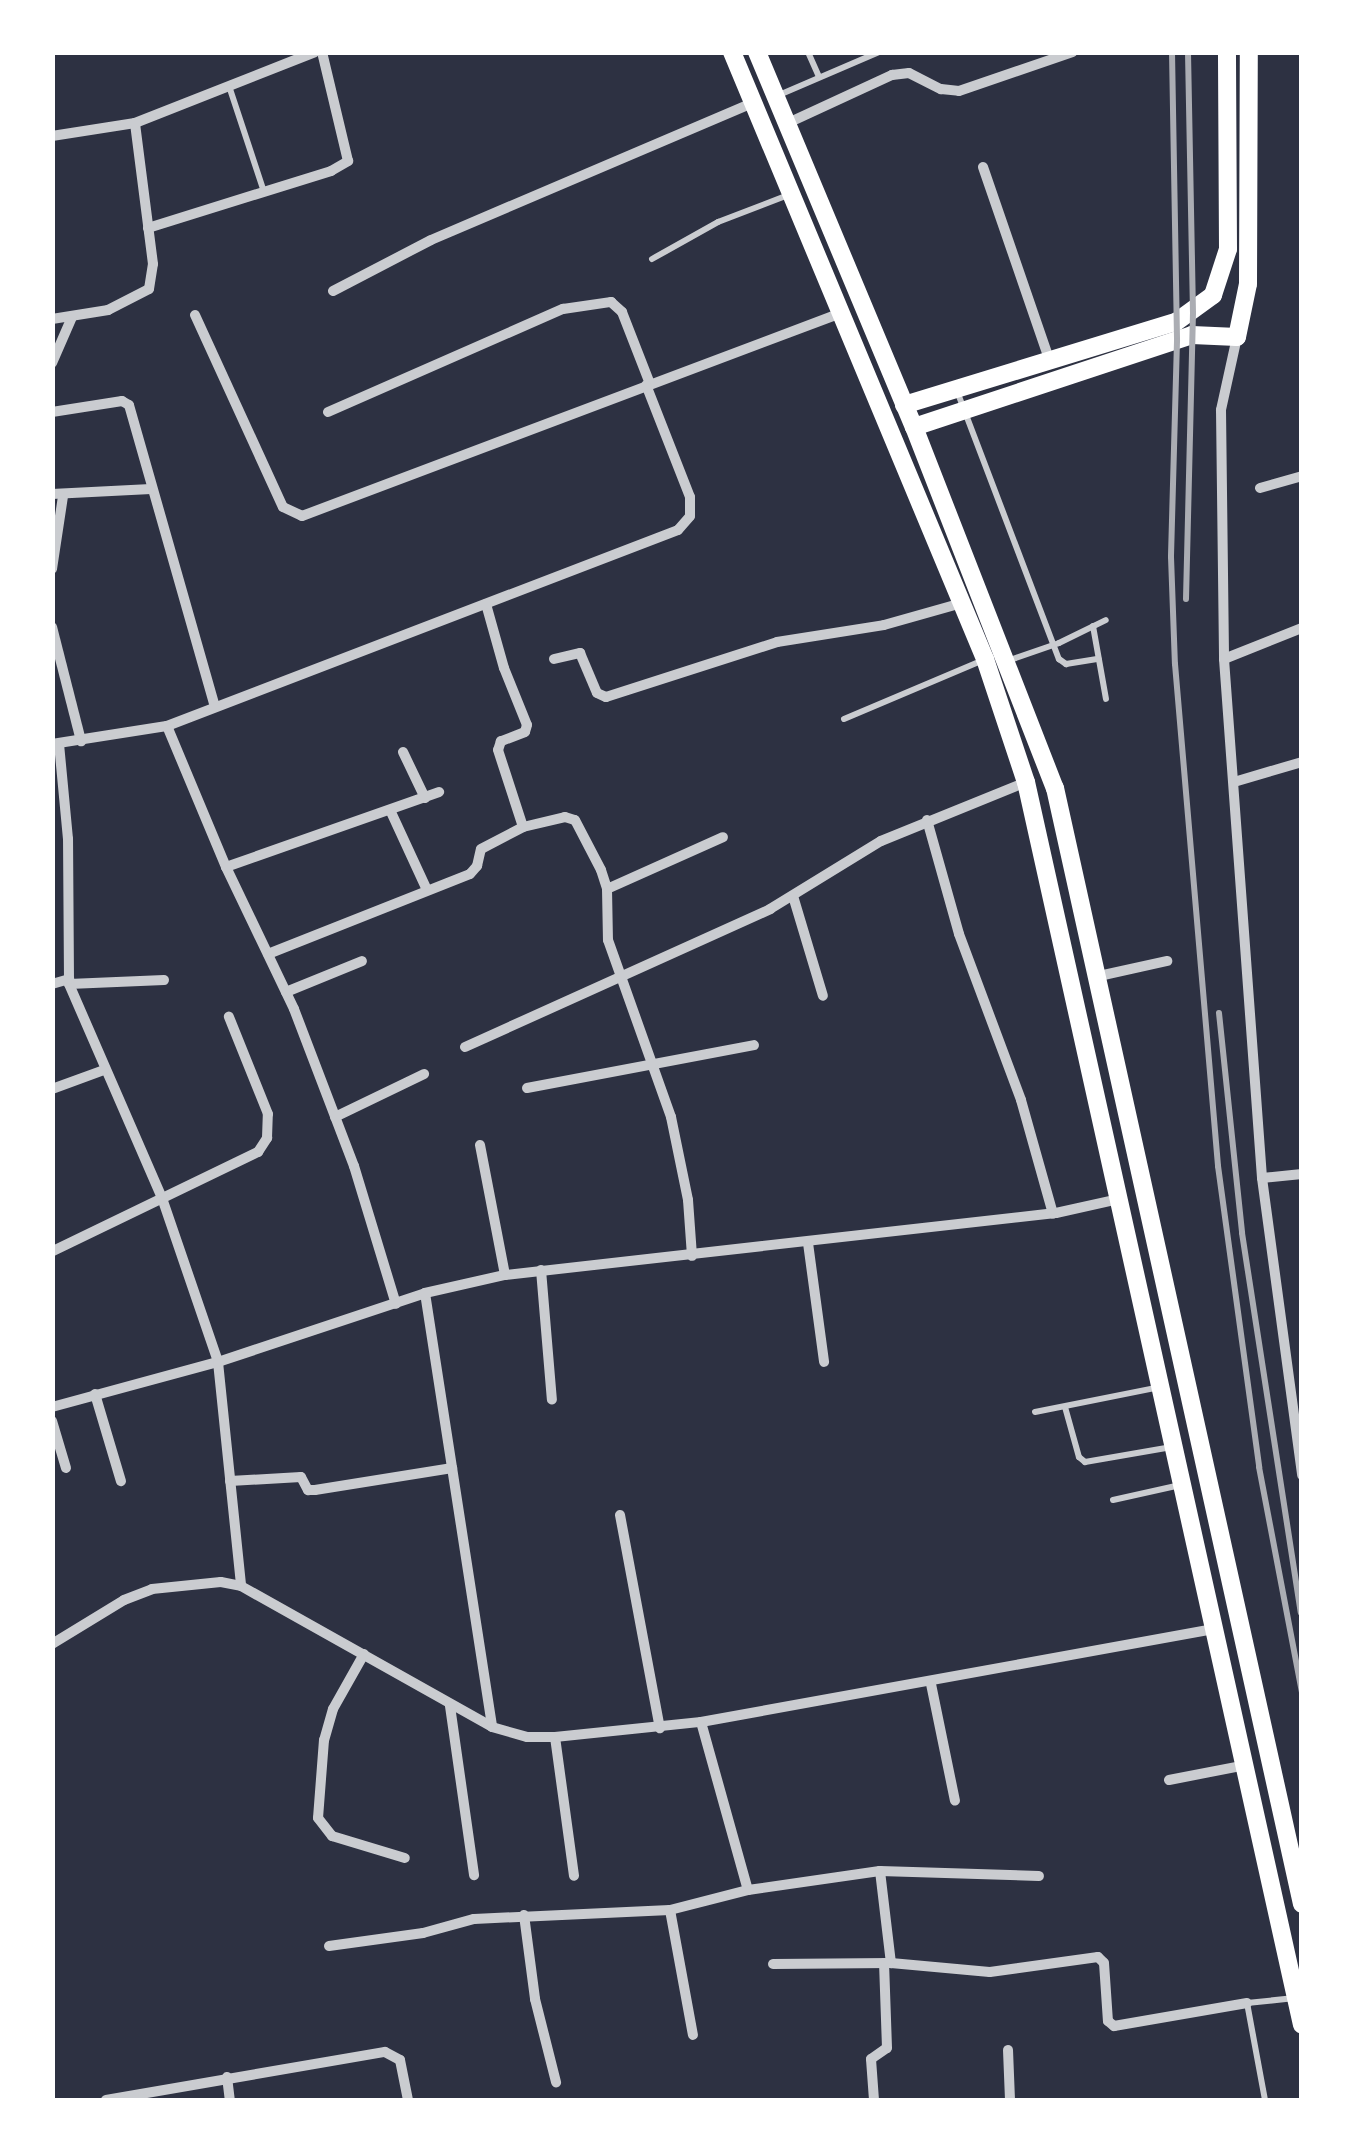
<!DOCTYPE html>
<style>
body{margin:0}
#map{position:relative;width:1354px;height:2153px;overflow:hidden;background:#2d3142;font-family:"Source Serif 4",serif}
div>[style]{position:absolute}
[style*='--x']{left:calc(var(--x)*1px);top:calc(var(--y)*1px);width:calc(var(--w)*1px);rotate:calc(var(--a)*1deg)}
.service>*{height:6px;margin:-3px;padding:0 3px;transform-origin:3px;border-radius:3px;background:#caccd0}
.minor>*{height:10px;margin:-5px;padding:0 5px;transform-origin:5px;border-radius:5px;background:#caccd0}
.secondary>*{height:18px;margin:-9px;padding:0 9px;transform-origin:9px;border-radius:9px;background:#fff}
.primary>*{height:18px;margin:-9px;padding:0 9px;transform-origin:9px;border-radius:9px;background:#fff}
.rail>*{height:6px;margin:-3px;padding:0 3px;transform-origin:3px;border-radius:3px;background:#abadb3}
span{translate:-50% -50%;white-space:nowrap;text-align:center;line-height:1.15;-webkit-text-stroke:10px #fff;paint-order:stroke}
.frame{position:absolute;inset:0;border:55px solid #fff;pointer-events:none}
</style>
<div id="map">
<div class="service">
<div style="--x:808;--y:52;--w:27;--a:66"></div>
<div style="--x:229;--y:86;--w:112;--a:71.7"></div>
<div style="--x:779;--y:95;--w:109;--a:-23.3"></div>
<div style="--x:652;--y:259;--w:76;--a:-29.3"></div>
<div style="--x:718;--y:222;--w:78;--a:-21"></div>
<div style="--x:957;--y:391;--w:287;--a:69.2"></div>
<div style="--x:1059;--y:659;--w:9;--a:36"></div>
<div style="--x:1066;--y:664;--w:33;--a:-9"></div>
<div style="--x:1093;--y:626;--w:74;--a:79.9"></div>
<div style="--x:1010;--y:660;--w:52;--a:-19.1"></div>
<div style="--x:1059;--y:643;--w:52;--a:-26.1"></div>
<div style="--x:844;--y:719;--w:152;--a:-22.9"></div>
<div style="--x:1065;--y:1407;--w:52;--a:74.4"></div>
<div style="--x:1079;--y:1457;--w:8;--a:40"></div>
<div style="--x:1085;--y:1462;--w:88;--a:-9.8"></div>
<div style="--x:1035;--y:1412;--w:127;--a:-11.3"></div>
<div style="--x:1113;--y:1500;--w:69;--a:-12.6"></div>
<div style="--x:1265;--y:2100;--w:99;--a:-100.5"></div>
<div style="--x:1247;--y:2003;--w:48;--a:-5.9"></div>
</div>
<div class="minor">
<div style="--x:788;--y:123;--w:115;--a:-24.8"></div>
<div style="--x:892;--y:75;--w:17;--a:-7"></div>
<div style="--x:909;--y:73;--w:36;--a:27"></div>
<div style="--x:941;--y:89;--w:18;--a:6"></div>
<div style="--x:959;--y:91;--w:120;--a:-18.9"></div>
<div style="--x:52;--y:136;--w:84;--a:-8.9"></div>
<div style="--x:135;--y:123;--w:193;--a:-21.5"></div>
<div style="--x:983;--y:167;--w:206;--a:71"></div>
<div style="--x:148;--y:228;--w:192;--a:-17.3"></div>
<div style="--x:331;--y:171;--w:20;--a:-30"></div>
<div style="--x:348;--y:161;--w:112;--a:-103.4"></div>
<div style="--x:333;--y:291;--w:110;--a:-27.5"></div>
<div style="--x:431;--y:240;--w:351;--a:-23.1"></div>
<div style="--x:195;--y:315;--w:211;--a:65.4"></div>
<div style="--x:283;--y:507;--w:21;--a:25"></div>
<div style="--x:302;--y:516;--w:576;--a:-20.64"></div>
<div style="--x:52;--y:319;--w:57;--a:-9.1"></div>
<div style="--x:108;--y:310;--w:46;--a:-27.1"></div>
<div style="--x:149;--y:289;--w:25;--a:-81"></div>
<div style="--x:153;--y:264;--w:142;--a:-97.3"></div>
<div style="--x:1237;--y:337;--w:75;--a:102.4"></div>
<div style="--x:1221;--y:410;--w:249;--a:89.3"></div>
<div style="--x:1224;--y:659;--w:520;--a:85.81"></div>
<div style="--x:1262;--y:1178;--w:300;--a:82.3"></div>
<div style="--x:52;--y:363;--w:50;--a:-66.5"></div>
<div style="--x:52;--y:412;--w:71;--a:-8.9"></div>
<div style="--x:122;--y:401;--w:8;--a:30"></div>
<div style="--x:129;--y:405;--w:313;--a:74.1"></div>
<div style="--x:328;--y:412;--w:257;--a:-23.7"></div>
<div style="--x:563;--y:309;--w:49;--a:-8.3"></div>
<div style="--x:611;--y:302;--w:15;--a:42"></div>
<div style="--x:622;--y:312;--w:77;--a:68.7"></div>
<div style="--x:1260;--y:488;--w:44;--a:-15.9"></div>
<div style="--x:52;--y:494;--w:99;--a:-2.9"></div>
<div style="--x:52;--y:569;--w:74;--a:-81.4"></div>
<div style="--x:486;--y:604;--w:66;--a:74.3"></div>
<div style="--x:504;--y:668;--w:61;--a:68"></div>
<div style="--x:527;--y:725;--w:7;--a:106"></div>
<div style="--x:525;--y:732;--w:26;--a:159"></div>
<div style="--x:501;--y:741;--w:9;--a:108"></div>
<div style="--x:498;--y:750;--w:81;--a:72"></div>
<div style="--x:52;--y:627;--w:118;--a:75.7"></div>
<div style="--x:554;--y:659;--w:27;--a:-13"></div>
<div style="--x:580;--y:653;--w:43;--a:67"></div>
<div style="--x:597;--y:693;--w:10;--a:24"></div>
<div style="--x:606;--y:697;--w:180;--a:-17.8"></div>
<div style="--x:777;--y:642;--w:108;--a:-9"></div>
<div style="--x:884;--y:625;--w:81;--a:-15.8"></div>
<div style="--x:1224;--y:659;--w:84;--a:-21.7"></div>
<div style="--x:167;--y:726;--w:153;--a:67.3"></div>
<div style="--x:226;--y:867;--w:157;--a:64.4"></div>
<div style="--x:294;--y:1009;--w:168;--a:69.1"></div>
<div style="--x:354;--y:1166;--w:144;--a:73.1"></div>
<div style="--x:52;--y:744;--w:116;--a:-8.9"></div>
<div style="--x:167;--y:726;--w:547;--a:-20.98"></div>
<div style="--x:678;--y:530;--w:18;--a:-49"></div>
<div style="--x:690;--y:516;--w:19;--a:-90"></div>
<div style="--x:690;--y:497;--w:120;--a:-111.4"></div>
<div style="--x:403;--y:752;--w:51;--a:64.4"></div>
<div style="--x:1234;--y:782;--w:71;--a:-16.4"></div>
<div style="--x:391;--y:812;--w:86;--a:65.2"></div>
<div style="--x:927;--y:820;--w:118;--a:74.3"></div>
<div style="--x:959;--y:934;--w:177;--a:69.5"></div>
<div style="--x:1021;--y:1100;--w:118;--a:74.3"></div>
<div style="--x:226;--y:867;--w:226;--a:-19.4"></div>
<div style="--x:607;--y:889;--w:127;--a:-24.1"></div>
<div style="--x:793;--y:896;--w:104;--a:73.3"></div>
<div style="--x:268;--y:954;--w:217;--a:-21.6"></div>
<div style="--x:470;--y:874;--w:11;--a:-49"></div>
<div style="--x:477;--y:866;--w:17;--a:-77"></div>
<div style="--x:481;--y:849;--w:47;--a:-27.6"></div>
<div style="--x:523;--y:827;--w:43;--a:-13.4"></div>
<div style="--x:565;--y:817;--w:10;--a:17"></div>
<div style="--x:575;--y:820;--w:56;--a:62.5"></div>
<div style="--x:601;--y:870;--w:20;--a:72"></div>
<div style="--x:607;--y:889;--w:51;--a:88.9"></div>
<div style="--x:608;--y:940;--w:188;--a:70.4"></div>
<div style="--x:671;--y:1117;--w:85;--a:78.4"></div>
<div style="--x:688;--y:1200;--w:56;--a:85.9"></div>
<div style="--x:1099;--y:976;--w:70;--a:-12.4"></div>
<div style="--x:164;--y:980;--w:95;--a:177.6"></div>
<div style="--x:69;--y:984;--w:233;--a:66.5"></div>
<div style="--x:162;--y:1198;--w:173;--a:71.1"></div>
<div style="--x:218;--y:1362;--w:225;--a:84.1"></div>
<div style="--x:52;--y:984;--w:18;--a:-16"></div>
<div style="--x:69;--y:979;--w:140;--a:-90.4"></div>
<div style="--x:68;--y:839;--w:95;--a:-95.4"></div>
<div style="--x:286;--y:992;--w:82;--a:-22.2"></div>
<div style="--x:465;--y:1047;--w:335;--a:-24.3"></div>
<div style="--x:770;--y:909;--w:130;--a:-31.5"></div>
<div style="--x:881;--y:841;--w:157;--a:-22.1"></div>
<div style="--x:527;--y:1088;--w:231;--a:-10.7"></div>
<div style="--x:52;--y:1089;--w:55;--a:-20.1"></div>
<div style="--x:335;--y:1117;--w:99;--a:-25.8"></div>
<div style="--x:480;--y:1145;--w:132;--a:79.1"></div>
<div style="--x:1262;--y:1178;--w:40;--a:-5.7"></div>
<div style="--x:808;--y:1243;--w:120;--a:82.3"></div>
<div style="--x:53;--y:1251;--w:228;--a:-25.8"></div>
<div style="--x:258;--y:1152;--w:17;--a:-57"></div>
<div style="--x:267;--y:1138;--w:24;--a:-88"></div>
<div style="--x:268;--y:1114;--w:105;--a:-111.9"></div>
<div style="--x:541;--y:1270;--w:130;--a:85.2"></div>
<div style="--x:425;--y:1293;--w:439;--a:81.2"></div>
<div style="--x:95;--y:1394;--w:91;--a:73.4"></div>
<div style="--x:52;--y:1407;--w:172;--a:-15.2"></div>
<div style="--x:218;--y:1362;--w:218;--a:-18.4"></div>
<div style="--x:425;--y:1293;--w:82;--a:-12.7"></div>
<div style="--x:505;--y:1275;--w:554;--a:-6.42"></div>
<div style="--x:1056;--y:1213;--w:65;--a:-12.5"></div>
<div style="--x:52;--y:1421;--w:49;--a:73.4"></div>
<div style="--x:230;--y:1481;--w:71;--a:-3.2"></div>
<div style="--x:301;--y:1477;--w:15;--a:62"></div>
<div style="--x:308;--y:1490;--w:7;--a:0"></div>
<div style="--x:315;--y:1490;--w:139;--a:-9.1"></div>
<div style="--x:620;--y:1515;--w:217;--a:79.4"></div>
<div style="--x:52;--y:1644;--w:84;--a:-31.4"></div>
<div style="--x:124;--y:1600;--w:30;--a:-21"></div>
<div style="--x:152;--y:1589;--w:69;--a:-5.8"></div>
<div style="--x:221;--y:1582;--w:20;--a:11"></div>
<div style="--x:241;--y:1586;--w:288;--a:29.3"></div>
<div style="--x:492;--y:1727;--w:36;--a:16"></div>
<div style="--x:527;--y:1737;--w:28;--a:0"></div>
<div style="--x:555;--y:1737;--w:147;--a:-5.9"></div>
<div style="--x:701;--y:1722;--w:521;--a:-10.28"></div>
<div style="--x:364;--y:1654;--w:63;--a:119.4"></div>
<div style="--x:333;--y:1709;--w:32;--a:106"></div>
<div style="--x:324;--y:1740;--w:78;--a:94.4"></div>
<div style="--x:318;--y:1818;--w:23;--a:52"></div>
<div style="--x:332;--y:1836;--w:76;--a:16.8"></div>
<div style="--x:931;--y:1684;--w:119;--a:78.4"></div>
<div style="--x:450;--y:1706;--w:171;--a:81.9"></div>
<div style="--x:701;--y:1722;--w:174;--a:74.4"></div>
<div style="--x:555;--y:1737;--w:140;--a:82.2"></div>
<div style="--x:1169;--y:1780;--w:78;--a:-11"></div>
<div style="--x:880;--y:1871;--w:93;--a:83.2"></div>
<div style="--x:891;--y:1963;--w:99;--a:5.2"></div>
<div style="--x:990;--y:1972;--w:109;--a:-7.9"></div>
<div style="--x:1098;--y:1957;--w:8;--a:45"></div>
<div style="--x:1104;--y:1963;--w:58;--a:86.1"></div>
<div style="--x:1108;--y:2021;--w:8;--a:40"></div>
<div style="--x:1114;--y:2026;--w:135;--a:-9.8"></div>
<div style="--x:670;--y:1910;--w:127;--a:79.6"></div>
<div style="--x:524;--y:1915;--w:85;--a:82.5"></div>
<div style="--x:535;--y:1999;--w:86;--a:75.8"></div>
<div style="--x:329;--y:1946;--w:95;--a:-7.9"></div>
<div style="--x:423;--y:1933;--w:53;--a:-15.4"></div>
<div style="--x:474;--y:1919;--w:196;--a:-2.6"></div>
<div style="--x:670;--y:1910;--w:81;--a:-14.4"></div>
<div style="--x:748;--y:1890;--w:133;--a:-8.2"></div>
<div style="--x:880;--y:1871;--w:159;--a:1.8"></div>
<div style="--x:773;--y:1964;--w:117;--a:-0.5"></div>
<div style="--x:1008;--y:2050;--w:50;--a:87.7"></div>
<div style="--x:227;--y:2077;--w:23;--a:83"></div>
<div style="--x:106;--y:2100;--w:283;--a:-9.8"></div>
<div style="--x:385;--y:2052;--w:17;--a:28"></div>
<div style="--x:400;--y:2060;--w:41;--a:78.7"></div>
<div style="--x:874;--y:2100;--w:41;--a:-94.2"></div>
<div style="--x:871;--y:2059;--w:19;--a:-35"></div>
<div style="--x:887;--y:2048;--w:85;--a:-92"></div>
</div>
<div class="secondary">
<div style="--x:904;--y:405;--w:284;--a:-17"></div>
<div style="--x:1176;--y:322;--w:46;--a:-36.1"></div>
<div style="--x:1213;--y:295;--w:48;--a:-71.9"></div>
<div style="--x:1228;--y:249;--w:197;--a:-90.3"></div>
<div style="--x:914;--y:427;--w:293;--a:-18.3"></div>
<div style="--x:1192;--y:335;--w:45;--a:2.5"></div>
<div style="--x:1237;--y:337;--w:54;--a:-78.3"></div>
<div style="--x:1248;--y:284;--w:232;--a:-89.8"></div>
</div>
<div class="primary">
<div style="--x:732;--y:52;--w:658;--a:67.37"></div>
<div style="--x:985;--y:659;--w:130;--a:71.6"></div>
<div style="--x:1026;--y:782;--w:1273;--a:77.48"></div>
<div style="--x:757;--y:52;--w:407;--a:67.3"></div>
<div style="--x:914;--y:427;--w:388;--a:68.7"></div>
<div style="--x:1055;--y:788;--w:1143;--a:77.52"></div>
</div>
<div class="rail">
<div style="--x:1172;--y:52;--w:289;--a:89"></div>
<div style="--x:1177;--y:341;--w:216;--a:91.6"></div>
<div style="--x:1171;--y:557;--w:107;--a:87.9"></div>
<div style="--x:1175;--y:664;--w:504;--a:85.1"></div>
<div style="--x:1218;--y:1166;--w:304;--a:82.2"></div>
<div style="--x:1259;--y:1467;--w:229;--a:79.2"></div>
<div style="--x:1186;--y:599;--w:286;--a:-88.6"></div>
<div style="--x:1193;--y:313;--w:261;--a:-91.1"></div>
<div style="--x:1219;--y:1013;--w:221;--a:84"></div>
<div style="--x:1242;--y:1233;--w:384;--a:81.2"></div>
</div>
<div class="frame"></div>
</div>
